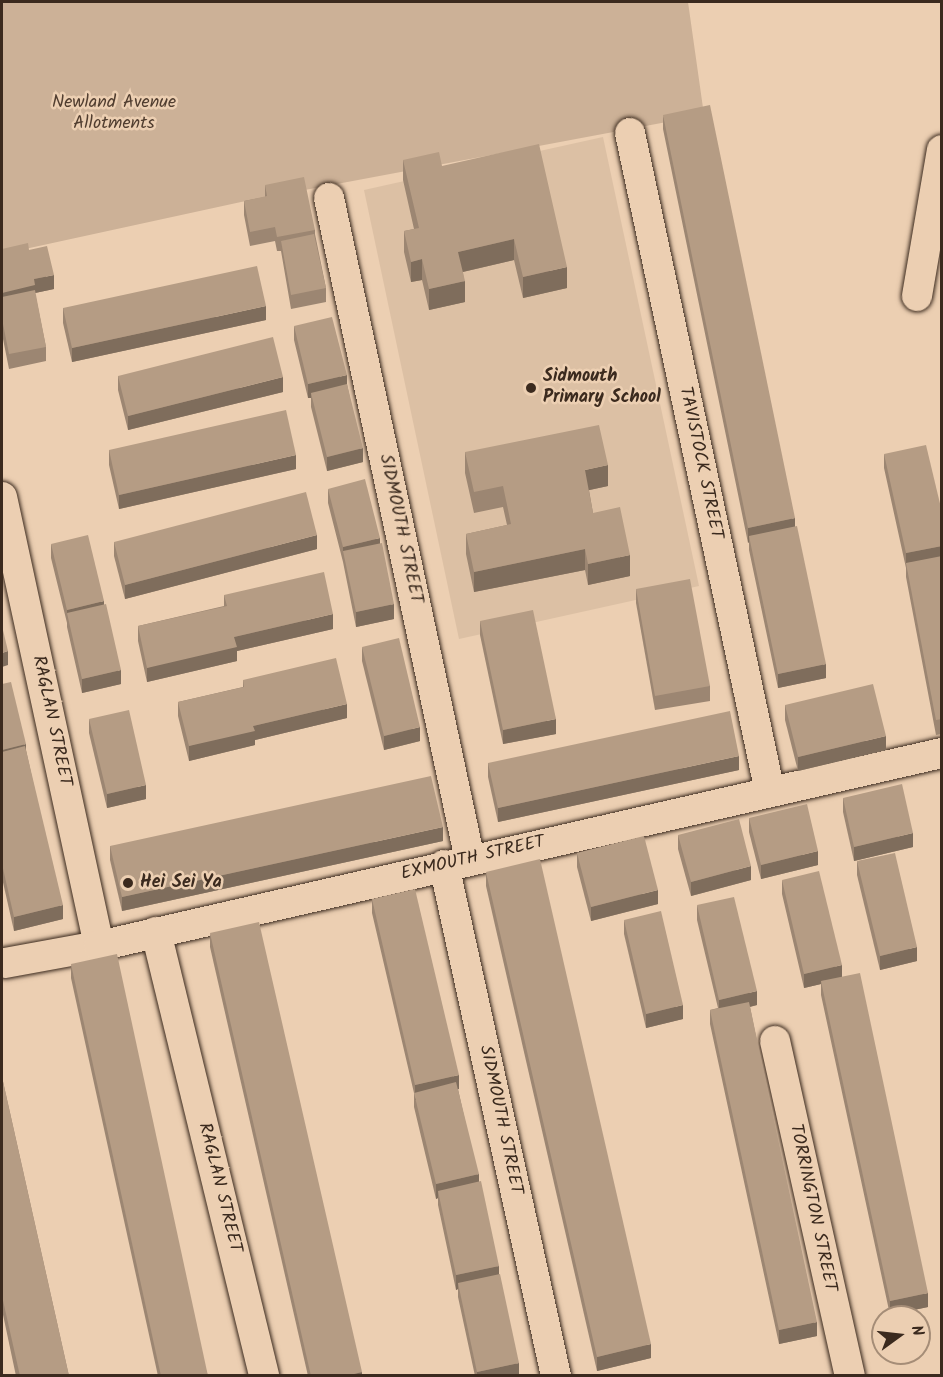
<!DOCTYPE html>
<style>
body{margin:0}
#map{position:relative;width:943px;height:1377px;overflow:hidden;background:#eccfb2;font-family:Kalam,sans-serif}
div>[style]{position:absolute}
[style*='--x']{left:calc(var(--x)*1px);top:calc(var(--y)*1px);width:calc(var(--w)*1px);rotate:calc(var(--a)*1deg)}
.built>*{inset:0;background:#dcc0a4}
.green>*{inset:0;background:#ccb197}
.roads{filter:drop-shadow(0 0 2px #3b2a1e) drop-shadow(0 0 2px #3b2a1e)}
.minor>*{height:30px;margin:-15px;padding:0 15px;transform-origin:15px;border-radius:15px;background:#eccfb2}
.wall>*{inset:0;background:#9c8672}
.shaded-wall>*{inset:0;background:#7f6d5c}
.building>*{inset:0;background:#b59c84}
.dots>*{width:16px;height:16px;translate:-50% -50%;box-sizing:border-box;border:3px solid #eccfb2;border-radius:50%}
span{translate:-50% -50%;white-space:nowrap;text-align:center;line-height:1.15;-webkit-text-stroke:5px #eccfb2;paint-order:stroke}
.park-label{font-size:18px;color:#513e30}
.poi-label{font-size:18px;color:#3b2a1e;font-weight:700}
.left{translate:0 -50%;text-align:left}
.street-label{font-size:18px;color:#3b2a1e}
.frame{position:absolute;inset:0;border:3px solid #3b2a1e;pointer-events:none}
.north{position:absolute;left:871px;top:1305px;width:60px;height:60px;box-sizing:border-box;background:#eccfb2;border:2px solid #a58d77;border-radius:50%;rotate:75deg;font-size:16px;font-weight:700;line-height:24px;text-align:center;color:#3b2a1e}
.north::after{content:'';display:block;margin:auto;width:21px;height:27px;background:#3b2a1e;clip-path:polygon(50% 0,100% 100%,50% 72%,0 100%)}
</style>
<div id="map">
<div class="built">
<div style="clip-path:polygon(603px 137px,699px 586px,459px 639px,364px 190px)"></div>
</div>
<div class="green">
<div style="clip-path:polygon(2px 2px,688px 2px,704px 115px,241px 202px,2px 254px)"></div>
</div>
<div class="roads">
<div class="minor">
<div style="--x:630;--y:133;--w:674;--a:78.01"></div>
<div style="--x:329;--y:198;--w:677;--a:77.98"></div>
<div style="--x:917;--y:296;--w:148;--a:-80.3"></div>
<div style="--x:2;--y:497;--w:459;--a:77.8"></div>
<div style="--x:444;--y:865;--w:523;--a:77.64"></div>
<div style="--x:156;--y:932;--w:457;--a:76.3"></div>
<div style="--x:5;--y:963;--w:96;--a:-10.3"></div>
<div style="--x:99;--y:946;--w:865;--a:-12.9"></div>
<div style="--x:775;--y:1041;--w:343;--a:77.4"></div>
</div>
</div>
<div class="wall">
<div style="clip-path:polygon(663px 115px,795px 527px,826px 678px,778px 688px,749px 550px,749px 542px,748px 543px,663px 129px)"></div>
<div style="clip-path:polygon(403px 160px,442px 166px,567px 288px,523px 298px,514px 260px,463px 272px,465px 302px,429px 310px,422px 280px,411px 282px,404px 252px,404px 231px,414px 229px,403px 180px)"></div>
<div style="clip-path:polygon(265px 185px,315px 230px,315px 234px,326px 288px,326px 302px,291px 309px,281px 251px,277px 251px,275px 241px,250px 246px,244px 215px,244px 201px,265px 197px)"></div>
<div style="clip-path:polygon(2px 249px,29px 250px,54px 289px,35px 293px,46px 347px,46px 361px,9px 369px,2px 334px)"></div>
<div style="clip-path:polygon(63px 308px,266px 320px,72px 362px,63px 323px)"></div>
<div style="clip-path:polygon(294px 326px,347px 384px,363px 462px,327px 471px,311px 407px,311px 398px,308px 398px,294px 340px)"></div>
<div style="clip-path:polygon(118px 376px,283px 392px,128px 430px,118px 390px)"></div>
<div style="clip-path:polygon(109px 450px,296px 469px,119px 509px,109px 465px)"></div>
<div style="clip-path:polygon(465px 452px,608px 486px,589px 490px,593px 513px,630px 576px,588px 585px,585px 570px,474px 592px,466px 554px,466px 534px,507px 525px,503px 507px,474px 513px,465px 473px)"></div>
<div style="clip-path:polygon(884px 454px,942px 512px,942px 734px,936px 735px,906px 577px,906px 568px,884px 468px)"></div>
<div style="clip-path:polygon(328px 489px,380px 543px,394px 619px,356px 627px,343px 562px,328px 503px)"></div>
<div style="clip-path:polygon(114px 542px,317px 549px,125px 599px,114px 556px)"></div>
<div style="clip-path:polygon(51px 544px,104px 605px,121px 684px,82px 693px,67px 627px,67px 623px,51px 558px)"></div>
<div style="clip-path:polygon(636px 589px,710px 686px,710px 701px,655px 710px,636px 603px)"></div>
<div style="clip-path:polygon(224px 595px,333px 629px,237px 651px,237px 661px,147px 682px,138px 641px,138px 626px,224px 606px)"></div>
<div style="clip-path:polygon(480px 621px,556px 734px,503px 744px,480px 635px)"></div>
<div style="clip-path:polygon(362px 647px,420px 741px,384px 750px,362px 661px)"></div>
<div style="clip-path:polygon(243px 680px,347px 718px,255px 740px,255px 745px,189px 761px,178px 716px,178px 702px,243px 687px)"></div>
<div style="clip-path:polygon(2px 684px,26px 750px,63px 919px,14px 931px,2px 878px)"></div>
<div style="clip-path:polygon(785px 705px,886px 750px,798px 771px,785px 720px)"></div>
<div style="clip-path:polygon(89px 719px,146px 799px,107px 808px,89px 733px)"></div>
<div style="clip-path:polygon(488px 763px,739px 770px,498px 822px,488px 777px)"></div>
<div style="clip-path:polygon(843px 798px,913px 847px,854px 861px,843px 812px)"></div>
<div style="clip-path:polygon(749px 818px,818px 865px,761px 879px,749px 832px)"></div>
<div style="clip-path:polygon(678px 835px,751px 880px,691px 896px,678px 849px)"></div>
<div style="clip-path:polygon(443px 841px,122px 911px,110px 860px,110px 846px)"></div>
<div style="clip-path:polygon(577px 853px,658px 904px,591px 921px,577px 867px)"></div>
<div style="clip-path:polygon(857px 861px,917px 961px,880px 970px,857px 875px)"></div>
<div style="clip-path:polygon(486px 872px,651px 1358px,597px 1371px,486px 886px)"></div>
<div style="clip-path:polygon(782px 880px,842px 977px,928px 1307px,890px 1315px,821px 995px,821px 984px,804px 988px,782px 894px)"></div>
<div style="clip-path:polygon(372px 899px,459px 1089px,458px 1089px,499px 1274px,519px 1376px,475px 1376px,458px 1297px,458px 1289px,456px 1290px,438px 1205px,438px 1198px,436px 1199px,414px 1107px,414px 1093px,372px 913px)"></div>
<div style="clip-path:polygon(697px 905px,757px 1005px,750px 1007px,817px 1336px,779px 1344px,710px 1024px,710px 1010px,718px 1008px,697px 920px)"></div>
<div style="clip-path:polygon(624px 920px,683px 1019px,646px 1028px,624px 934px)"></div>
<div style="clip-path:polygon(210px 933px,362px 1376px,308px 1376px,210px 947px)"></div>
<div style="clip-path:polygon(71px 964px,208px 1376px,158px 1376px,71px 978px)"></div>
<div style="clip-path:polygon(2px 1077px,69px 1376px,16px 1376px,2px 1310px)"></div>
</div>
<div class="shaded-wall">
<div style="clip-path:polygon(514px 239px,514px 260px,458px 273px,458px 252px)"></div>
<div style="clip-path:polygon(422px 259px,422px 280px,411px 282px,411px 262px)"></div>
<div style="clip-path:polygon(567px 267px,567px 288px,523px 298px,523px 277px)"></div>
<div style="clip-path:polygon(54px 275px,54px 289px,35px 293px,2px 307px,2px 293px,34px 279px)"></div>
<div style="clip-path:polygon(465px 281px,465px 302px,429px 310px,429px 289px)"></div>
<div style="clip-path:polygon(266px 306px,266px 320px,72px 362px,72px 348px)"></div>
<div style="clip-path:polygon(347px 375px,347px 389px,311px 393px,311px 398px,308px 398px,308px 384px)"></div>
<div style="clip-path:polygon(283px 377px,283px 392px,128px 430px,128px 416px)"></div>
<div style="clip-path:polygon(363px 448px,363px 462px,327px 471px,327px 457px)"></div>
<div style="clip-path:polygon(296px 455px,296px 469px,119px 509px,119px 495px)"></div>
<div style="clip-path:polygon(608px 465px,608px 486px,585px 491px,585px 470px)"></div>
<div style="clip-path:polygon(795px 518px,795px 533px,749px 536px,749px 542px,748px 543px,748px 528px)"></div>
<div style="clip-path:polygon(317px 535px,317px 549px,125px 599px,125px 585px)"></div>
<div style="clip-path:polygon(380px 538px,380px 552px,343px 551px,343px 562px,343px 547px)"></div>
<div style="clip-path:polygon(942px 546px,942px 560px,906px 563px,906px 568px,906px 553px)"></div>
<div style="clip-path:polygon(585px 549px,585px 570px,474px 592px,474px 572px)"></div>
<div style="clip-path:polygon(630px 555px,630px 576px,588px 585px,588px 564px)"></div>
<div style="clip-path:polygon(104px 601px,104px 615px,67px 614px,67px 610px)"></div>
<div style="clip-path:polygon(394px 604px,394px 619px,356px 627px,356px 612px)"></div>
<div style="clip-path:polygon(333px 614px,333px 629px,237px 651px,237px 661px,147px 682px,147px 668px,234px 637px)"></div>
<div style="clip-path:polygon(8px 651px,8px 665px,2px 667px,2px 653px)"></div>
<div style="clip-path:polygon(826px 664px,826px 678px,778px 688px,778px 674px)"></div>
<div style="clip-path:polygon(121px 670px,121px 684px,82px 693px,82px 679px)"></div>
<div style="clip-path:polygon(347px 704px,347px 718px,255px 740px,255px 745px,189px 761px,189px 746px,253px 726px)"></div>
<div style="clip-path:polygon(556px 719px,556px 734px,503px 744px,503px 730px)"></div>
<div style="clip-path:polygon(420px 727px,420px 741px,384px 750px,384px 736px)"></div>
<div style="clip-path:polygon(886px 736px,886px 750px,798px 771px,798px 757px)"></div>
<div style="clip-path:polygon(26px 744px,26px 758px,2px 764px,2px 750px)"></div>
<div style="clip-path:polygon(739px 756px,739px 770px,498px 822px,498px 808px)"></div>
<div style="clip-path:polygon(146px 785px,146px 799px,107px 808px,107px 794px)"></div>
<div style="clip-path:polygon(443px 827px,443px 841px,122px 911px,122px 897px)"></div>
<div style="clip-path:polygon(913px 833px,913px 847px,854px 861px,854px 847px)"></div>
<div style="clip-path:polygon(818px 851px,818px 865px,761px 879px,761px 865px)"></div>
<div style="clip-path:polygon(751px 866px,751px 880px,691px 896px,691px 882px)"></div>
<div style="clip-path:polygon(658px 890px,658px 904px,591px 921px,591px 907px)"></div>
<div style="clip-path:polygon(63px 905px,63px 919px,14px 931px,14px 917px)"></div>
<div style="clip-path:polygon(917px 947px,917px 961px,880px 970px,880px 956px)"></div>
<div style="clip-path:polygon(842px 965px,842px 979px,821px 981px,821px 984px,804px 988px,804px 974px)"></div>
<div style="clip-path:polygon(757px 991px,757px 1005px,719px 1014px,719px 1000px)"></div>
<div style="clip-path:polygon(683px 1005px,683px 1019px,646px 1028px,646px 1014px)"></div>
<div style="clip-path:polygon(459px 1075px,459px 1089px,415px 1100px,415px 1085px)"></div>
<div style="clip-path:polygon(479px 1174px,479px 1188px,438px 1191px,438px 1198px,436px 1199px,436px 1184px)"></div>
<div style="clip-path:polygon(499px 1266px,499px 1281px,458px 1283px,458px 1289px,456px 1290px,456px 1275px)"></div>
<div style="clip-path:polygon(928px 1293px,928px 1307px,890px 1315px,890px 1301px)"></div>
<div style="clip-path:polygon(817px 1322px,817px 1336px,779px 1344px,779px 1330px)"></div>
<div style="clip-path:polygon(651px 1344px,651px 1358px,597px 1371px,597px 1357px)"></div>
<div style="clip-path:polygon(519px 1363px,519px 1376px,477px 1376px,477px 1372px)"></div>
<div style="clip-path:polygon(362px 1372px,362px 1376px,346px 1376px)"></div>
</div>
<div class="building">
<div style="clip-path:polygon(710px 105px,795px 518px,748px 528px,663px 115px)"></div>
<div style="clip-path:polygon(539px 144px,567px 267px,523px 277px,514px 239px,458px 252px,465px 281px,429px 289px,422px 259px,411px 262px,404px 231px,419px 228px,403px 160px,439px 152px,442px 166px)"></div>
<div style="clip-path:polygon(304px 177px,315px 230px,277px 237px,275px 227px,250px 232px,244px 201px,267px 196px,265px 185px)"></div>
<div style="clip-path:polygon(314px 234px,326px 288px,291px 295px,281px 241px)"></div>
<div style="clip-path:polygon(28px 243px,29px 250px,47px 246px,54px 275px,34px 279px,35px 285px,2px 293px,2px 249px)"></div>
<div style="clip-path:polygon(257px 266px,266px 306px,72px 348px,63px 308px)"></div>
<div style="clip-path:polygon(35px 290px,46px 347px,9px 354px,2px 319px,2px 297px)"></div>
<div style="clip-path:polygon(332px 317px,347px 375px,308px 384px,294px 326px)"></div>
<div style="clip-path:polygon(273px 337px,283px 377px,128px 416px,118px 376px)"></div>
<div style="clip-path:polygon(347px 384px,363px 448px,327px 457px,311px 393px)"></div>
<div style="clip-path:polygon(286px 410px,296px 455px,119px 495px,109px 450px)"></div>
<div style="clip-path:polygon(599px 425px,608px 465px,585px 470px,593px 513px,620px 507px,630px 555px,588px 564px,585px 549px,474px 572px,466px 534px,511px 524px,503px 486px,474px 492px,465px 452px)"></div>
<div style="clip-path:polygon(926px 445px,942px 512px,942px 546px,906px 553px,884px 454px)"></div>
<div style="clip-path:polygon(365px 479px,380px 538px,343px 547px,328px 489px)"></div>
<div style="clip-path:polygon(306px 492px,317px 535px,125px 585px,114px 542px)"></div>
<div style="clip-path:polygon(797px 526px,826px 664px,778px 674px,749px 536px)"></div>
<div style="clip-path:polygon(88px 535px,104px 601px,67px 610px,51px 544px)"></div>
<div style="clip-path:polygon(382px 543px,394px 604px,356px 612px,343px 551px)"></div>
<div style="clip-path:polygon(942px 556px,942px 719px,936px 720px,906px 563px)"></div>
<div style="clip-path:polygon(324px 572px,333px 614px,234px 637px,237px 647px,147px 668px,138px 626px,227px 606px,224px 595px)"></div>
<div style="clip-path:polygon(690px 579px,710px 686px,655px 696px,636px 589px)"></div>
<div style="clip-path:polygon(106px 604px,121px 670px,82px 679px,67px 613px)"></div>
<div style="clip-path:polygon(533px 610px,556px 719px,503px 730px,480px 621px)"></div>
<div style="clip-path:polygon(2px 626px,8px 651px,2px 653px)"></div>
<div style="clip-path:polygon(399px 638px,420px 727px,384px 736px,362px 647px)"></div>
<div style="clip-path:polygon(336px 658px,347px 704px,253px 726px,255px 731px,189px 746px,178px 702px,244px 687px,243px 680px)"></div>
<div style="clip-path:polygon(11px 682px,26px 744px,2px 750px,2px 684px)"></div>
<div style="clip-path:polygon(873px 684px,886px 736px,798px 757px,785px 705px)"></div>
<div style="clip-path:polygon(129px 710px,146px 785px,107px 794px,89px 719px)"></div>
<div style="clip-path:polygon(730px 711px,739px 756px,498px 808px,488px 763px)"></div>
<div style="clip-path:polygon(25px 746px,63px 905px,14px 917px,2px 864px,2px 752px)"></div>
<div style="clip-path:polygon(431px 776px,443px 827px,122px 897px,110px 846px)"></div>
<div style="clip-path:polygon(902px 784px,913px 833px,854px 847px,843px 798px)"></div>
<div style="clip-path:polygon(807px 804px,818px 851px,761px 865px,749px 818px)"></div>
<div style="clip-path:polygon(739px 819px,751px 866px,691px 882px,678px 835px)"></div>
<div style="clip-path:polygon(644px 836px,658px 890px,591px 907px,577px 853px)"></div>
<div style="clip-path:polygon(895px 853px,917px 947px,880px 956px,857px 861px)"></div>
<div style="clip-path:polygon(540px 859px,651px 1344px,597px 1357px,486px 872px)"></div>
<div style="clip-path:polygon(819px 871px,842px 965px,804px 974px,782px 880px)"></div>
<div style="clip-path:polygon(415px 889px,459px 1075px,415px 1085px,372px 899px)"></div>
<div style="clip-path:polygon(734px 897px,757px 991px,719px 1000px,697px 905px)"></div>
<div style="clip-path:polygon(661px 911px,683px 1005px,646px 1014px,624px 920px)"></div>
<div style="clip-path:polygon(259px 922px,362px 1372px,346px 1376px,311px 1376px,210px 933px)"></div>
<div style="clip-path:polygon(117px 954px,208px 1376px,161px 1376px,71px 964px)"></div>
<div style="clip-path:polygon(860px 973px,928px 1293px,890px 1301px,821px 981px)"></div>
<div style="clip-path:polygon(749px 1002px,817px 1322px,779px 1330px,710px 1010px)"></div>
<div style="clip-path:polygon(2px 1077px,69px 1376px,20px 1376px,2px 1296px)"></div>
<div style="clip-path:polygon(456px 1082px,479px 1174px,436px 1184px,414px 1093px)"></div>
<div style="clip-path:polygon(481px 1181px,499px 1266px,456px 1275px,438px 1191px)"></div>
<div style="clip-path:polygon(500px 1274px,519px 1363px,477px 1372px,458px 1283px)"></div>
</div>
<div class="dots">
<div style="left:531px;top:388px;background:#3b2a1e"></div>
<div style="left:128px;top:883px;background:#3b2a1e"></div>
</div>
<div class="park-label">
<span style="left:114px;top:114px">Newland Avenue<br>Allotments</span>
</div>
<div class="poi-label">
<span class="left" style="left:543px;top:388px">Sidmouth<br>Primary School</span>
<span class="left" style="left:140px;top:883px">Hei Sei Ya</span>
</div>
<div class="street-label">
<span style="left:700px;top:463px;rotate:78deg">TAVISTOCK STREET</span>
<span style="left:400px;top:529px;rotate:78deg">SIDMOUTH STREET</span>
<span style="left:51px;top:721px;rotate:78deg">RAGLAN STREET</span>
<span style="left:473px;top:859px;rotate:-13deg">EXMOUTH STREET</span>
<span style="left:500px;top:1120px;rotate:78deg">SIDMOUTH STREET</span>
<span style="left:219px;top:1188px;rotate:76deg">RAGLAN STREET</span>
<span style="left:812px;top:1208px;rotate:78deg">TORRINGTON STREET</span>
</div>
<div class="frame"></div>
<div class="north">N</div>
</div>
